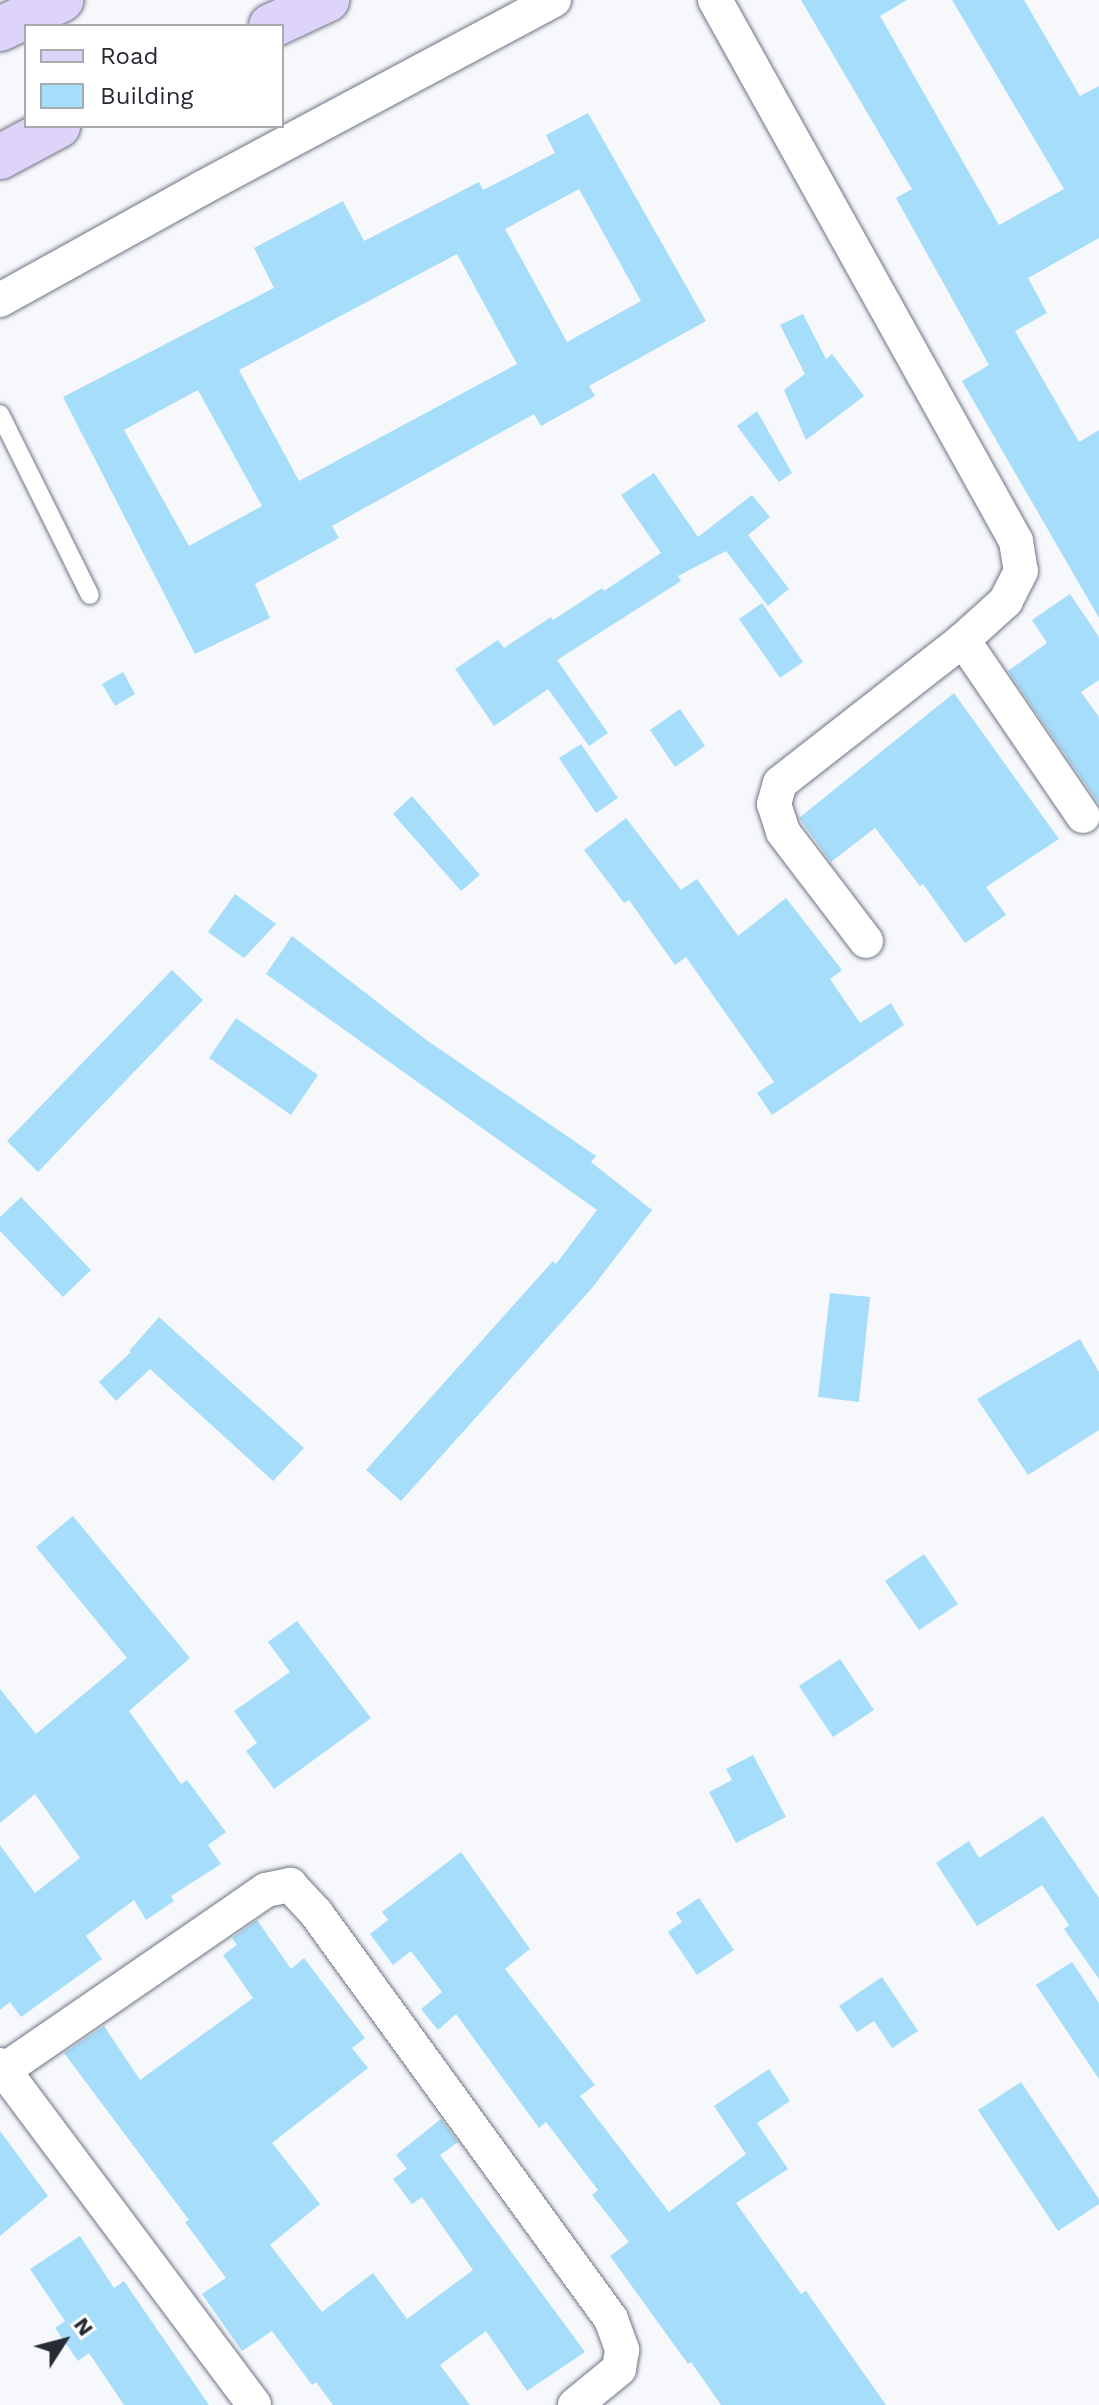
<!DOCTYPE html>
<style>
body{margin:0}
#map{position:relative;width:1099px;height:2405px;overflow:hidden;background:#f7f8fc;font-family:"Work Sans",sans-serif}
div>[style]{position:absolute}
[style*='--x']{left:calc(var(--x)*1px);top:calc(var(--y)*1px);width:calc(var(--w)*1px);rotate:calc(var(--a)*1deg)}
.building>*{inset:0;background:#a6ddfa}
.roads{filter:drop-shadow(0 0 2px #6d7585) drop-shadow(0 0 2px #6d7585)}
.service>*{height:18px;margin:-9px;padding:0 9px;transform-origin:9px;border-radius:9px;background:#fff}
.minor>*{height:34px;margin:-17px;padding:0 17px;transform-origin:17px;border-radius:17px;background:#fff}
.primary>*{height:44px;margin:-22px;padding:0 22px;transform-origin:22px;border-radius:22px;background:#ded3f9}
span{translate:-50% -50%;white-space:nowrap;text-align:center;line-height:1.15;-webkit-text-stroke:7px #fff;paint-order:stroke}
.legend{position:absolute;left:24px;top:24px;width:260px;height:104px;box-sizing:border-box;background:#fff;border:2px solid #a9aaad;margin:0;padding:10px 14px;list-style:none;font-size:24px;color:#282b33}
.legend li{display:flex;align-items:center;gap:16px;height:40px}
.legend b{width:40px;border:2px solid #a9aaad}
.north{position:absolute;left:24px;top:2301px;width:80px;height:80px;-webkit-text-stroke:6px #fff;paint-order:stroke;rotate:54deg;font-size:22px;font-weight:700;line-height:32px;text-align:center;color:#282b33}
.north::after{content:'';display:block;margin:auto;width:28px;height:36px;background:#282b33;clip-path:polygon(50% 0,100% 100%,50% 72%,0 100%)}
</style>
<div id="map">
<div class="building">
<div style="clip-path:polygon(801px 0,907px 0,880px 16px,999px 225px,1064px 189px,952px 0,1024px 0,1080px 96px,1099px 86px,1099px 238px,1028px 278px,1047px 313px,1015px 331px,1079px 442px,1099px 430px,1099px 618px,962px 381px,989px 365px,896px 198px,912px 189px)"></div>
<div style="clip-path:polygon(evenodd,588px 113px,706px 321px,589px 386px,595px 396px,541px 426px,534px 414px,332px 526px,339px 538px,255px 584px,270px 618px,195px 654px,63px 397px,274px 288px,254px 248px,343px 201px,364px 241px,479px 182px,483px 190px,555px 153px,546px 135px,588px 113px,579px 189px,641px 301px,567px 342px,505px 229px,579px 189px,588px 113px,457px 254px,517px 364px,299px 481px,239px 370px,457px 254px,588px 113px,198px 390px,262px 506px,189px 546px,124px 430px,198px 390px)"></div>
<div style="clip-path:polygon(803px 314px,826px 359px,832px 354px,864px 396px,806px 440px,784px 390px,805px 374px,780px 325px)"></div>
<div style="clip-path:polygon(757px 411px,792px 473px,779px 482px,737px 426px)"></div>
<div style="clip-path:polygon(654px 473px,698px 537px,752px 495px,770px 517px,748px 535px,789px 589px,768px 606px,726px 551px,678px 576px,681px 581px,557px 660px,608px 733px,589px 746px,548px 689px,494px 726px,455px 669px,498px 640px,504px 648px,551px 617px,553px 620px,602px 588px,604px 591px,661px 553px,621px 495px)"></div>
<div style="clip-path:polygon(1070px 594px,1099px 637px,1099px 680px,1081px 692px,1099px 717px,1099px 804px,1008px 671px,1047px 643px,1032px 620px)"></div>
<div style="clip-path:polygon(762px 603px,803px 662px,780px 678px,739px 619px)"></div>
<div style="clip-path:polygon(123px 672px,135px 694px,115px 706px,102px 684px)"></div>
<div style="clip-path:polygon(954px 693px,1059px 839px,986px 887px,1006px 915px,965px 943px,923px 884px,920px 886px,875px 828px,831px 862px,799px 818px)"></div>
<div style="clip-path:polygon(680px 709px,705px 746px,675px 767px,650px 730px)"></div>
<div style="clip-path:polygon(581px 744px,618px 798px,596px 813px,559px 758px)"></div>
<div style="clip-path:polygon(412px 796px,480px 875px,461px 891px,393px 814px)"></div>
<div style="clip-path:polygon(626px 818px,681px 890px,697px 879px,738px 936px,786px 898px,842px 970px,830px 979px,860px 1023px,891px 1003px,904px 1025px,772px 1115px,757px 1093px,774px 1082px,686px 957px,675px 965px,629px 900px,624px 903px,584px 850px)"></div>
<div style="clip-path:polygon(235px 894px,276px 924px,244px 958px,208px 932px)"></div>
<div style="clip-path:polygon(292px 936px,425px 1039px,596px 1156px,591px 1162px,652px 1210px,592px 1288px,401px 1501px,366px 1470px,553px 1261px,556px 1264px,597px 1210px,266px 974px)"></div>
<div style="clip-path:polygon(172px 970px,203px 1000px,38px 1172px,7px 1141px)"></div>
<div style="clip-path:polygon(236px 1018px,318px 1075px,291px 1115px,209px 1058px)"></div>
<div style="clip-path:polygon(21px 1197px,91px 1270px,63px 1297px,0 1231px,0 1217px)"></div>
<div style="clip-path:polygon(830px 1293px,870px 1297px,859px 1402px,818px 1397px)"></div>
<div style="clip-path:polygon(159px 1317px,304px 1448px,273px 1481px,150px 1369px,116px 1401px,99px 1382px,131px 1352px,129px 1351px)"></div>
<div style="clip-path:polygon(1080px 1339px,1099px 1372px,1099px 1430px,1028px 1475px,977px 1399px)"></div>
<div style="clip-path:polygon(73px 1516px,190px 1658px,129px 1711px,181px 1784px,187px 1780px,226px 1832px,208px 1845px,221px 1864px,171px 1896px,174px 1901px,146px 1920px,134px 1900px,86px 1936px,102px 1959px,21px 2017px,10px 2002px,0 2010px,0 1845px,35px 1893px,80px 1858px,35px 1794px,0 1823px,0 1689px,36px 1734px,127px 1658px,36px 1547px)"></div>
<div style="clip-path:polygon(924px 1554px,958px 1604px,919px 1630px,885px 1581px)"></div>
<div style="clip-path:polygon(297px 1621px,371px 1718px,274px 1789px,246px 1751px,257px 1743px,234px 1711px,290px 1672px,268px 1642px)"></div>
<div style="clip-path:polygon(840px 1659px,874px 1710px,833px 1737px,799px 1686px)"></div>
<div style="clip-path:polygon(753px 1755px,786px 1817px,736px 1843px,709px 1792px,732px 1780px,726px 1769px)"></div>
<div style="clip-path:polygon(1043px 1816px,1099px 1898px,1099px 1979px,1064px 1929px,1069px 1925px,1042px 1885px,977px 1926px,936px 1863px,969px 1841px,979px 1858px)"></div>
<div style="clip-path:polygon(461px 1852px,530px 1949px,505px 1969px,595px 2085px,580px 2096px,669px 2212px,746px 2154px,714px 2106px,769px 2069px,790px 2101px,757px 2123px,788px 2169px,736px 2203px,801px 2294px,806px 2291px,886px 2405px,721px 2405px,691px 2362px,688px 2364px,610px 2256px,629px 2242px,592px 2195px,598px 2190px,546px 2122px,539px 2128px,456px 2014px,438px 2030px,421px 2009px,442px 1992px,411px 1951px,393px 1965px,370px 1934px,388px 1920px,382px 1912px)"></div>
<div style="clip-path:polygon(699px 1898px,734px 1950px,697px 1975px,668px 1932px,682px 1922px,676px 1913px)"></div>
<div style="clip-path:polygon(257px 1920px,291px 1969px,304px 1958px,365px 2038px,352px 2048px,368px 2068px,272px 2143px,320px 2204px,270px 2245px,322px 2312px,373px 2273px,407px 2319px,473px 2270px,422px 2197px,412px 2204px,393px 2179px,407px 2169px,396px 2155px,441px 2119px,458px 2142px,440px 2155px,585px 2352px,527px 2391px,486px 2331px,440px 2365px,470px 2405px,333px 2405px,316px 2382px,312px 2385px,272px 2331px,242px 2351px,202px 2294px,226px 2278px,185px 2222px,189px 2220px,64px 2053px,104px 2026px,140px 2080px,253px 1998px,223px 1955px,237px 1945px,232px 1938px)"></div>
<div style="clip-path:polygon(1072px 1962px,1099px 2003px,1099px 2079px,1036px 1985px)"></div>
<div style="clip-path:polygon(882px 1977px,918px 2031px,892px 2048px,874px 2021px,857px 2032px,839px 2006px)"></div>
<div style="clip-path:polygon(1021px 2082px,1099px 2199px,1099px 2204px,1058px 2231px,978px 2110px)"></div>
<div style="clip-path:polygon(0 2131px,48px 2196px,0 2236px)"></div>
<div style="clip-path:polygon(80px 2236px,114px 2288px,124px 2281px,209px 2405px,124px 2405px,89px 2353px,78px 2361px,55px 2328px,65px 2321px,30px 2269px)"></div>
</div>
<div class="roads">
<div class="service">
<div style="--x:0;--y:414;--w:202;--a:63.6"></div>
</div>
<div class="minor">
<div style="--x:715;--y:0;--w:619;--a:60.91"></div>
<div style="--x:1016;--y:541;--w:30;--a:81"></div>
<div style="--x:1021;--y:571;--w:34;--a:117"></div>
<div style="--x:1006;--y:601;--w:58;--a:137.8"></div>
<div style="--x:963;--y:640;--w:232;--a:142"></div>
<div style="--x:780;--y:783;--w:22;--a:106"></div>
<div style="--x:774;--y:804;--w:29;--a:72"></div>
<div style="--x:783;--y:832;--w:137;--a:52.7"></div>
<div style="--x:0;--y:300;--w:231;--a:-29"></div>
<div style="--x:202;--y:188;--w:399;--a:-28.1"></div>
<div style="--x:963;--y:640;--w:213;--a:55.7"></div>
<div style="--x:0;--y:2065;--w:424;--a:53.2"></div>
<div style="--x:4;--y:2070;--w:318;--a:-34.5"></div>
<div style="--x:266;--y:1890;--w:25;--a:-12"></div>
<div style="--x:290;--y:1885;--w:38;--a:47"></div>
<div style="--x:316;--y:1913;--w:502;--a:54"></div>
<div style="--x:611;--y:2319;--w:33;--a:70"></div>
<div style="--x:622;--y:2350;--w:19;--a:99"></div>
<div style="--x:619;--y:2369;--w:57;--a:140.7"></div>
</div>
<div class="primary">
<div style="--x:271;--y:26;--w:62;--a:-24.9"></div>
<div style="--x:0;--y:29;--w:68;--a:-25.4"></div>
<div style="--x:0;--y:157;--w:66;--a:-28.1"></div>
</div>
</div>
<ul class="legend">
<li><b style="height:10px;background:#ded3f9"></b>Road</li>
<li><b style="height:22px;background:#a6ddfa"></b>Building</li>
</ul>
<div class="north">N</div>
</div>
